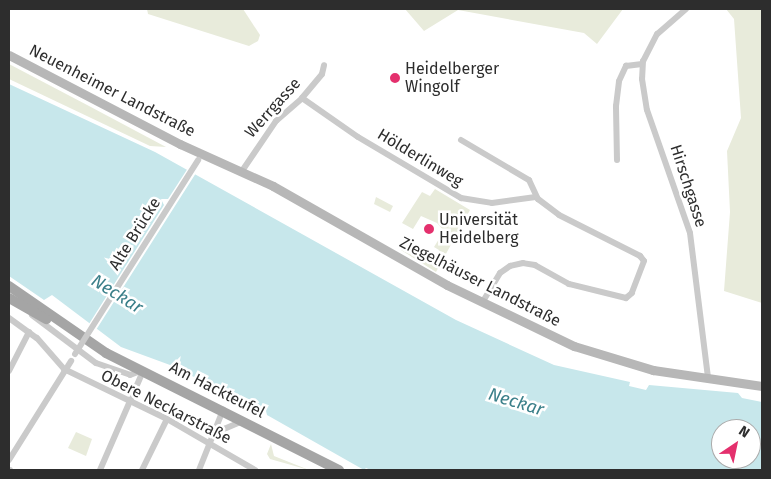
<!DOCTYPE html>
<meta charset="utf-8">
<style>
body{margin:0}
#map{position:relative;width:771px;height:479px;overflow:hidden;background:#fff;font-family:"Fira Sans",sans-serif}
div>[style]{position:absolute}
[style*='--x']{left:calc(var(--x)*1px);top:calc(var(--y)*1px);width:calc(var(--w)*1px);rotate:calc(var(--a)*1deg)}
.green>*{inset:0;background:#e8ebdb}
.water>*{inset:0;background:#c7e7eb}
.pier>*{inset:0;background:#fff}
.street>*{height:6px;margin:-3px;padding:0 3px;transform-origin:3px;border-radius:3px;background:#cacaca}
.secondary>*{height:9px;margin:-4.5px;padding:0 4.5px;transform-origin:4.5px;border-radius:4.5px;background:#b7b7b7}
.primary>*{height:10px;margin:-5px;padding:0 5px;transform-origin:5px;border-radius:5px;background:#a5a5a5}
.street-bridge>*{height:6px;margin:-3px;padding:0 3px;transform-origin:3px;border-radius:3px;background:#cacaca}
.dots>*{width:14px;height:14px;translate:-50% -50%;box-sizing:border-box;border:2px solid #fff;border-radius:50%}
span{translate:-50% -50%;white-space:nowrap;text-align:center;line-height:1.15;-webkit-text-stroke:5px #fff;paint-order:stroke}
.poi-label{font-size:16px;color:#2d2d2d}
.left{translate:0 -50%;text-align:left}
.street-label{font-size:16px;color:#2d2d2d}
.water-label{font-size:18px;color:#3a7f89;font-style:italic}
.frame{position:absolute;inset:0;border:10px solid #2d2d2d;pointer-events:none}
.north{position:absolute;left:711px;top:419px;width:50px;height:50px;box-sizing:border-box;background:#fff;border:1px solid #ababab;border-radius:50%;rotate:34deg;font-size:14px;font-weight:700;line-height:20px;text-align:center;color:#2d2d2d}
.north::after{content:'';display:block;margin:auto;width:18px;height:22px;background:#e4306d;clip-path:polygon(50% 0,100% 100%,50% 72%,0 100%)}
</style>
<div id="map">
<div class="green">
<div style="clip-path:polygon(147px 9px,243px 9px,260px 35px,258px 41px,249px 46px,148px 14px)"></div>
<div style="clip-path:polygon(405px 9px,623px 9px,597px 44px,584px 33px,458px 10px,424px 31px)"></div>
<div style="clip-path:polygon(726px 9px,762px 9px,762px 303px,724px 291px,730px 212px,727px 151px,741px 118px,734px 19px)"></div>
<div style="clip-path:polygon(9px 64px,89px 106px,166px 147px,150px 146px,9px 79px)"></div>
<div style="clip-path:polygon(435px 189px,470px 210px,436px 272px,401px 250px,409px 244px,433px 259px,439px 250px,434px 247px,444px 231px,437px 223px,421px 216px,413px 229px,402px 223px,422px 192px,430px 196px)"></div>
<div style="clip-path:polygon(376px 197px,393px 206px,390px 212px,374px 204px)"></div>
<div style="clip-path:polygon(76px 432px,92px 439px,86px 456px,68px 448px)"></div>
<div style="clip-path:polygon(271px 444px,274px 456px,309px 470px,270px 459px,267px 454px)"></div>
</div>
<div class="water">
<div style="clip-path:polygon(evenodd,9px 84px,155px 152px,456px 320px,554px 365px,630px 382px,629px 386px,646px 390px,649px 385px,738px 393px,742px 398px,762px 402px,762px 470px,371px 470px,366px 468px,364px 470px,267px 415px,266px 411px,208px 381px,204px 382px,170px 365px,121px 347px,52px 295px,44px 300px,9px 276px,9px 84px,721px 429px,751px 429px,751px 459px,721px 459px,721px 429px)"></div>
</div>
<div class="pier">
<div style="clip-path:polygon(188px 168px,196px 173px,96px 330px,89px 324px,164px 205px,161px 199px,168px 199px)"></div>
</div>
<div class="street">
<div style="--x:686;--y:9;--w:38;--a:139"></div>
<div style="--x:657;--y:34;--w:30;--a:117"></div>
<div style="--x:643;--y:61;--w:18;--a:93"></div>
<div style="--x:642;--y:79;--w:31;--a:81"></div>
<div style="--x:647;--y:110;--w:130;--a:70.7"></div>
<div style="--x:690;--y:233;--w:146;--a:82.9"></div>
<div style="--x:302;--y:98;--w:68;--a:34.9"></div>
<div style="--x:358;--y:137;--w:120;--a:30.6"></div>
<div style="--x:461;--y:198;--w:31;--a:9"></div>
<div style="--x:492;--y:203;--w:44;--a:-7.8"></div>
<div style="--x:461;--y:140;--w:79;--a:30.5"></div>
<div style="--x:529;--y:180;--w:21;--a:65"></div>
<div style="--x:538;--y:199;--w:26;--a:37"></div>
<div style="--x:559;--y:215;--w:91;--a:26.8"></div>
<div style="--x:640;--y:256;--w:6;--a:51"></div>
<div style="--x:644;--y:261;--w:34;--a:111"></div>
<div style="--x:632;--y:293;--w:8;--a:140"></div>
<div style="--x:626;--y:298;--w:59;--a:-166.2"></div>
<div style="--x:569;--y:284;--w:39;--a:-151"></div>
<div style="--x:535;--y:265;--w:12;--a:-171"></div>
<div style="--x:523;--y:263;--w:13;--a:167"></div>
<div style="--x:510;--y:266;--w:12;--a:145"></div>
<div style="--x:500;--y:273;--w:35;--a:121"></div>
<div style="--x:617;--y:160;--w:54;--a:-91.1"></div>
<div style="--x:616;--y:106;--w:25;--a:-83"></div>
<div style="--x:619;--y:81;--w:17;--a:-65"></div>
<div style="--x:626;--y:66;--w:16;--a:-7"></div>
<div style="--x:242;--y:171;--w:60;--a:-55.8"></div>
<div style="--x:276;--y:121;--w:35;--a:-41"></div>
<div style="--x:302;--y:98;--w:31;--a:-50"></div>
<div style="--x:322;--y:74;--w:9;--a:-77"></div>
<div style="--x:32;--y:315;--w:80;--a:36.9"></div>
<div style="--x:96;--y:363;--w:36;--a:19"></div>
<div style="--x:130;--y:375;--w:14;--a:-21"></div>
<div style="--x:9;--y:318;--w:34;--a:36"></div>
<div style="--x:37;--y:338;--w:41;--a:48.9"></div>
<div style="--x:64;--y:369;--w:114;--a:25.9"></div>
<div style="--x:167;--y:419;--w:102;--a:30.1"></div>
<div style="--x:9;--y:371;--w:44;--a:-62.9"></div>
<div style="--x:212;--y:438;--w:15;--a:-37"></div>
<div style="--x:224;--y:429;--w:21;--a:-23"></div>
<div style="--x:9;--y:460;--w:117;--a:-57.9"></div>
<div style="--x:9;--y:470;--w:1;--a:0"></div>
<div style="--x:100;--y:470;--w:108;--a:-66.5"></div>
<div style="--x:142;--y:470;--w:57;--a:-63.9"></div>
<div style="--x:199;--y:470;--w:65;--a:-68.2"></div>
</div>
<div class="secondary">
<div style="--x:9;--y:55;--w:193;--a:27.5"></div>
<div style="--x:180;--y:144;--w:102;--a:24.3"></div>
<div style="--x:273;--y:186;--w:200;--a:29.6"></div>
<div style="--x:447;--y:285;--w:141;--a:25.7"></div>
<div style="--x:574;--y:346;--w:83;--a:16.9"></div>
<div style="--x:653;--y:370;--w:110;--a:8.4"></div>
</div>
<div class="primary">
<div style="--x:9;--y:286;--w:118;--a:34.6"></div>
<div style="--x:106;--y:353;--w:261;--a:26.7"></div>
<div style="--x:9;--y:298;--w:43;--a:29.6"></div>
</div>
<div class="street-bridge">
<div style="--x:75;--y:354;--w:230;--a:-57.6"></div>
</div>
<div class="dots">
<div style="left:395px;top:78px;background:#e4306d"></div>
<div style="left:429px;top:229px;background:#e4306d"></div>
</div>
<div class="poi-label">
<span class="left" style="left:405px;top:78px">Heidelberger<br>Wingolf</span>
<span class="left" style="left:439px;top:229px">Universität<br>Heidelberg</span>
</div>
<div class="street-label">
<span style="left:112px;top:91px;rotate:27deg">Neuenheimer Landstraße</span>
<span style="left:273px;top:108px;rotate:-48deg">Werrgasse</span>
<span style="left:420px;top:158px;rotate:31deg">Hölderlinweg</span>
<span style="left:688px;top:186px;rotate:72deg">Hirschgasse</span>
<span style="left:135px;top:234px;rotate:-58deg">Alte Brücke</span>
<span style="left:480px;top:282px;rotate:27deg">Ziegelhäuser Landstraße</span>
<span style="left:217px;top:390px;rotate:27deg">Am Hackteufel</span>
<span style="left:166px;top:407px;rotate:27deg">Obere Neckarstraße</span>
</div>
<div class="water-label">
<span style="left:117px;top:294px;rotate:32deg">Neckar</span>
<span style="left:516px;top:402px;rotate:17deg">Neckar</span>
</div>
<div class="frame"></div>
<div class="north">N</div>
</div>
